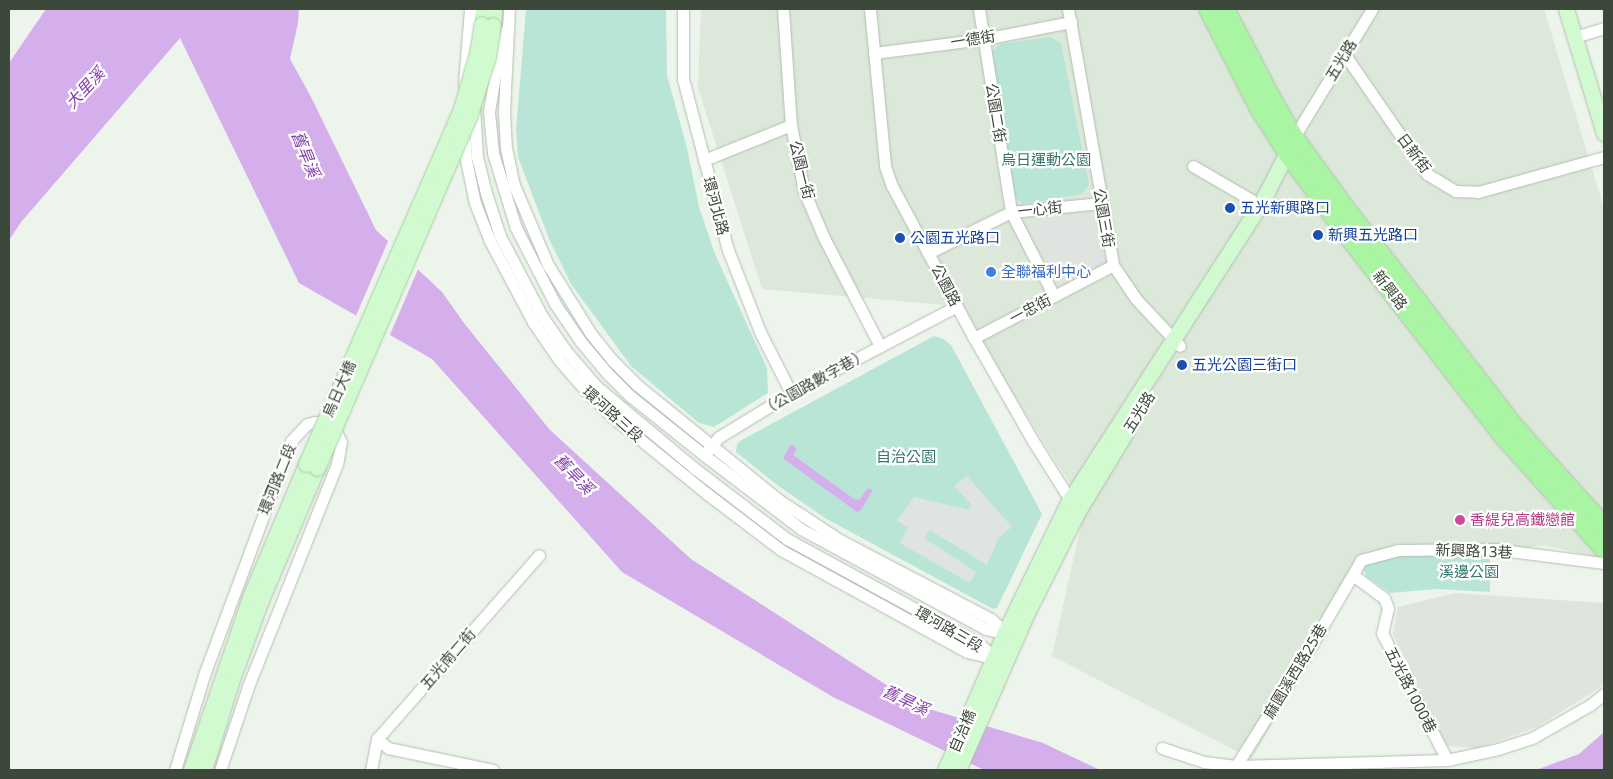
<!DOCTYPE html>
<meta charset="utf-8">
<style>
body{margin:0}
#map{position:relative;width:1613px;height:779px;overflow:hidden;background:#edf4ec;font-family:"Noto Sans","Noto Sans TC",sans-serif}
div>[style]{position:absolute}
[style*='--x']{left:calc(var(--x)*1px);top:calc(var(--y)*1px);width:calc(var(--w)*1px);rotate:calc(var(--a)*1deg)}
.residential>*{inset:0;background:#dce8da}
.industrial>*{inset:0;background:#dfe4dd}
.green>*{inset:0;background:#b9e5d6}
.parking>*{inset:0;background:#e0e4e0}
.water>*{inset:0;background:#d4afeb}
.pier>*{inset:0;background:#edf4ec}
.roads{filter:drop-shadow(0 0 1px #b1bfaf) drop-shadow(0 0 1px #b1bfaf)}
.street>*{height:11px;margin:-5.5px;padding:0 5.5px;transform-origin:5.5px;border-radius:5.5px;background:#fff}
.secondary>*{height:15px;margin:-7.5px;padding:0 7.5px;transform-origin:7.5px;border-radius:7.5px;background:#d1fad0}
.primary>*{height:18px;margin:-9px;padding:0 9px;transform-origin:9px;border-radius:9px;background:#a9f5a4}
.bridges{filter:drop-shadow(0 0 1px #a2d0a0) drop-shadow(0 0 1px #a2d0a0)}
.secondary-bridge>*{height:15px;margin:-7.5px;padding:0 7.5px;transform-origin:7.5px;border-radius:7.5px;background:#d1fad0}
.dots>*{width:14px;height:14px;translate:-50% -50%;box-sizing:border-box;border:2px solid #fff;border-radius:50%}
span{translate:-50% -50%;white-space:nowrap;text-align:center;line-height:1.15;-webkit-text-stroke:4.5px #fff;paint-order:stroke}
.street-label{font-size:15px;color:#3c483a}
.park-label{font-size:15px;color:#32766b}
.transit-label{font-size:15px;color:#164399}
.left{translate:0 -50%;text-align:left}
.shop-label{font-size:15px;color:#366cbe}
.hotel-label{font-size:15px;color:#b23c85}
.water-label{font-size:16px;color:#833cac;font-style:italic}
.frame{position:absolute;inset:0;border:10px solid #3c483a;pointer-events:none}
</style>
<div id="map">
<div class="residential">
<div style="clip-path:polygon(701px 9px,1544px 9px,1604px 209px,1604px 559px,1544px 545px,1360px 572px,1252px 759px,1052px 656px,1085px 507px,957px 306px,762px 289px,698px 88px)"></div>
</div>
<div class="industrial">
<div style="clip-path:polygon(1455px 593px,1604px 603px,1604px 685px,1537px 727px,1478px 748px,1447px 746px,1393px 634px,1398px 607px)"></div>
</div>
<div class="green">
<div style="clip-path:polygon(526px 9px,666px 9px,667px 75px,687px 148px,699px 207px,715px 254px,767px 368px,768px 393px,714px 427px,699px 423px,631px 366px,571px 284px,549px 239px,518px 157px,516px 130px)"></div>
<div style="clip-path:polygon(1050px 37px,1061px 43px,1089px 185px,1082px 194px,1023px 204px,1015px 198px,992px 52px,1001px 44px)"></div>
<div style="clip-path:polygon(934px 336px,942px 338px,951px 345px,1042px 514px,997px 608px,993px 609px,825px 518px,777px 485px,736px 452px,737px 444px,740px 441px)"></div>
<div style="clip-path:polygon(1391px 554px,1490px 554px,1490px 592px,1436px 589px,1390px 593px,1366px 576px,1364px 570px,1364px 563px)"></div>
</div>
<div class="parking">
<div style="clip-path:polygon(1093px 212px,1105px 265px,1062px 288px,1027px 223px)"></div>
<div style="clip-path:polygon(967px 476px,1012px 527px,999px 537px,987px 565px,930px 530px,924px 538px,976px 572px,970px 583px,900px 543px,908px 527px,897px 521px,914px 497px,970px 510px,971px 504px,954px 486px)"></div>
</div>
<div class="water">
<div style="clip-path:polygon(46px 9px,299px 9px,298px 23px,290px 59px,310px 95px,376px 230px,442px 292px,464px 323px,549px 429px,691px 559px,919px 706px,1043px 743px,1100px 770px,984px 770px,833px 697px,622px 572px,432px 359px,299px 283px,180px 38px,22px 221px,9px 240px,9px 63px)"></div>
<div style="clip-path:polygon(791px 444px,797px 449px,793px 455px,854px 499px,859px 500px,868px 488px,873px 490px,861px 510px,857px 512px,788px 462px,783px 458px)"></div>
<div style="clip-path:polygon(1604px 732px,1604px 770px,1536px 770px,1579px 754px)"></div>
</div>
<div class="pier">
<div style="clip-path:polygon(389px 239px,419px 267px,389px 337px,355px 318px)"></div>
</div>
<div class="roads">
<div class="street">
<div style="--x:509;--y:9;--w:102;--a:92.8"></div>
<div style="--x:504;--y:111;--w:37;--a:87"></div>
<div style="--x:506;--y:148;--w:38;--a:78"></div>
<div style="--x:514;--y:185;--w:87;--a:67"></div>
<div style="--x:548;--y:265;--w:81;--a:58.1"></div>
<div style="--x:591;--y:334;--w:33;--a:51"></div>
<div style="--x:612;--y:360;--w:35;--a:45"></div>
<div style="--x:637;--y:385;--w:183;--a:39"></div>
<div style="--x:779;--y:500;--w:73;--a:33.3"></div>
<div style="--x:840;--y:540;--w:170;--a:27.6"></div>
<div style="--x:991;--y:619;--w:19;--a:43"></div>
<div style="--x:683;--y:9;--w:70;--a:90"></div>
<div style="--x:683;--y:79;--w:177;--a:75.3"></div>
<div style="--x:728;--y:250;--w:90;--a:68.6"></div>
<div style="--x:761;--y:334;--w:66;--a:63"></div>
<div style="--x:783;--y:9;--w:116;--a:86.1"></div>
<div style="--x:791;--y:125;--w:67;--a:78.9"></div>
<div style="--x:804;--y:191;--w:51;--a:66.9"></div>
<div style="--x:824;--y:238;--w:122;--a:62.6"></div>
<div style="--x:870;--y:9;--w:158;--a:84.5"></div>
<div style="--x:885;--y:166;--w:21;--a:71"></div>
<div style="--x:892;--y:186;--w:173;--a:61.7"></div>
<div style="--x:974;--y:338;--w:119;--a:60.2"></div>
<div style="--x:1033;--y:441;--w:77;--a:57.8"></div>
<div style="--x:979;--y:9;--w:206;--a:81"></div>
<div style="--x:1011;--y:212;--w:94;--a:62.9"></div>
<div style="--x:1068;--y:9;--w:260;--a:80"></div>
<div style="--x:1113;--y:265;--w:41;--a:55.9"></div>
<div style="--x:1136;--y:299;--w:64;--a:46.9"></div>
<div style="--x:507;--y:28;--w:36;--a:106"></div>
<div style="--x:497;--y:63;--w:50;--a:99.3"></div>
<div style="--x:489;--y:112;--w:41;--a:84.4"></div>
<div style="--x:493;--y:153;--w:78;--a:73"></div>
<div style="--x:516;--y:228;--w:85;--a:62.8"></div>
<div style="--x:555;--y:304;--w:46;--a:55.6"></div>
<div style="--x:581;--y:342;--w:39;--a:50"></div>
<div style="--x:606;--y:372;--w:33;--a:45"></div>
<div style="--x:629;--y:395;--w:96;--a:38.7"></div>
<div style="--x:704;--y:455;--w:122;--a:37.3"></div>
<div style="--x:801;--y:529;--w:210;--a:28.4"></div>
<div style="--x:986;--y:629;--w:26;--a:13"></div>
<div style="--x:1575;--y:37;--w:30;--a:-17"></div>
<div style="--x:874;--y:53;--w:111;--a:-7.3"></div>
<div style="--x:984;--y:39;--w:89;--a:-11.1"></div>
<div style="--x:1345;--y:55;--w:145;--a:55.4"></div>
<div style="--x:1427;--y:174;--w:33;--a:31"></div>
<div style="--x:1455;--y:191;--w:23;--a:2"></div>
<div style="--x:1478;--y:192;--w:131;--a:-15.5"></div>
<div style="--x:464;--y:84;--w:75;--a:-85.4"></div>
<div style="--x:474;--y:107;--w:50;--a:86.6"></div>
<div style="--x:477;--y:157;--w:37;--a:76"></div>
<div style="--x:486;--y:193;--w:45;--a:72"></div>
<div style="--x:500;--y:236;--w:90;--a:62.3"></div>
<div style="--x:542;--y:316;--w:42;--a:55.6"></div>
<div style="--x:566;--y:351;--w:46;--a:49.4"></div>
<div style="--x:596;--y:386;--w:128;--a:39.9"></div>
<div style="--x:694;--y:468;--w:117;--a:37.4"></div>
<div style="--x:787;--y:539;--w:217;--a:28.6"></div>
<div style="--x:978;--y:643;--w:23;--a:41"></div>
<div style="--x:464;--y:130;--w:30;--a:86"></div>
<div style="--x:466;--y:160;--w:44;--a:78.2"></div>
<div style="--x:475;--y:203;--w:41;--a:68.5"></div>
<div style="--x:490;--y:241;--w:92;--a:62"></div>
<div style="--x:533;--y:322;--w:46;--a:55.6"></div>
<div style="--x:559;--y:360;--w:44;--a:48.7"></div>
<div style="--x:588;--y:393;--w:37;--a:44"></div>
<div style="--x:615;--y:419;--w:117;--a:39.1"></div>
<div style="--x:706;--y:493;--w:94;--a:37.2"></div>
<div style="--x:781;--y:550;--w:212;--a:28.7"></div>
<div style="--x:967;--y:652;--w:28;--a:13"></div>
<div style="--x:1294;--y:137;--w:150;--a:-58.6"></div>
<div style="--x:704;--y:160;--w:94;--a:-21.9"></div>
<div style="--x:1193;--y:166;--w:78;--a:30.2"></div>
<div style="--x:928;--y:253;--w:93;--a:-26.3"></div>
<div style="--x:1011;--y:212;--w:90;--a:-5.7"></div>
<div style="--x:974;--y:338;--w:157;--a:-27.7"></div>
<div style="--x:708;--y:450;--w:17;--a:-50"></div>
<div style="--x:719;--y:437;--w:84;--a:-31.4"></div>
<div style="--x:791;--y:393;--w:187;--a:-27.7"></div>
<div style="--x:1353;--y:575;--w:39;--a:37"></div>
<div style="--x:1384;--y:598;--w:11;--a:68"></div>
<div style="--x:1388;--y:608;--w:26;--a:103"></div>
<div style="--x:1382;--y:633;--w:143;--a:62.9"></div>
<div style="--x:377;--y:739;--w:14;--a:39"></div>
<div style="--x:388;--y:748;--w:107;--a:11.8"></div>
<div style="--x:1162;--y:748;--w:44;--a:18.4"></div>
<div style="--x:1204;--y:762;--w:32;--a:7"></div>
<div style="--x:1236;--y:766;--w:211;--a:-1.6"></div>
<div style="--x:1447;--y:760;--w:52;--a:-12.2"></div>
<div style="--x:1498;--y:749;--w:38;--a:-18"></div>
<div style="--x:1534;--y:737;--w:64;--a:-29.7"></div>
<div style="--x:1590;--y:705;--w:18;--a:-38"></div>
<div style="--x:1236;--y:766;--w:142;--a:-58"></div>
<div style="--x:1311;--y:646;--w:99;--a:-59.8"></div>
<div style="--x:1361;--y:560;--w:38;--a:-15"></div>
<div style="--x:1398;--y:550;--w:96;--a:-0.6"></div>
<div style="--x:1494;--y:549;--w:111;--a:7.3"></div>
<div style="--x:175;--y:770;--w:99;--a:-73"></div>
<div style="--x:204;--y:675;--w:250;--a:-69.6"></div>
<div style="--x:291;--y:441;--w:23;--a:-47"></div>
<div style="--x:307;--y:424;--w:9;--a:-13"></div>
<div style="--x:316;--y:422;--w:11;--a:10"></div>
<div style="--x:327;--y:424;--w:11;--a:38"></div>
<div style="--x:336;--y:431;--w:12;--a:66"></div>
<div style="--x:341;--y:442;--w:22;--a:100"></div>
<div style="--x:337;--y:464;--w:240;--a:111.8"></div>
<div style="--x:248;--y:687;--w:88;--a:108.6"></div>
<div style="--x:371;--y:770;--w:32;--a:-79"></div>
<div style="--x:377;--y:739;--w:245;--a:-48.6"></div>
</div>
<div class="secondary">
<div style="--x:1566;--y:9;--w:130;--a:73"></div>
<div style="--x:482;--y:24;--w:15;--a:-86"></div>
<div style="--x:493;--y:25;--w:16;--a:-86"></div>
<div style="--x:191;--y:770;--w:185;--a:-71.1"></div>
<div style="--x:251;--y:595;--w:142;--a:-67.2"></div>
<div style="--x:204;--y:770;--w:92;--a:-72.9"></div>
<div style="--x:231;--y:682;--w:87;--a:-69.9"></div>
<div style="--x:261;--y:600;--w:143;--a:-67"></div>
<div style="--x:945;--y:770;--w:150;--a:-66.5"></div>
<div style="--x:1005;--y:632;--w:146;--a:-64"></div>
<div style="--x:1069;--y:501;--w:352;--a:-57.2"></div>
<div style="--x:1260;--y:205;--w:68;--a:-62.7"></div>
<div style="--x:958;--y:770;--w:171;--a:-66.3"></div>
<div style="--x:1027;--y:613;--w:114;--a:-63.4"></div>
<div style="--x:1078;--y:511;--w:92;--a:-58.7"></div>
</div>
<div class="primary">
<div style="--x:1208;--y:9;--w:114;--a:62.8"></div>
<div style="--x:1260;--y:110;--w:52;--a:57.5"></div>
<div style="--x:1288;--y:154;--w:100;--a:53.9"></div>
<div style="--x:1347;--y:235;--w:254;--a:52.2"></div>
<div style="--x:1503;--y:436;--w:152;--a:48.2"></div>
<div style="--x:1225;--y:9;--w:104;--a:62.4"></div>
<div style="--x:1273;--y:101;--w:42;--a:59.7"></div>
<div style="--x:1294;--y:137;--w:94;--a:54.1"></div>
<div style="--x:1349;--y:213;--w:269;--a:52.2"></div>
<div style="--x:1514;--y:426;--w:135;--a:48"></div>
</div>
</div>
<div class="bridges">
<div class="secondary-bridge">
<div style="--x:306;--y:464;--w:384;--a:-66.4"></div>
<div style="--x:460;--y:112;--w:60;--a:-73.7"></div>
<div style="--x:477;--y:54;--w:30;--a:-81"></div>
<div style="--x:317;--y:468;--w:382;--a:-66.6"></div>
<div style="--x:469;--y:117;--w:64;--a:-72.7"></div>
<div style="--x:488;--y:56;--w:31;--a:-81"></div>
</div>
</div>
<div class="dots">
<div style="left:1230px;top:208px;background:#1a4fb4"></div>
<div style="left:1318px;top:235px;background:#1a4fb4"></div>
<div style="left:900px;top:238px;background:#1a4fb4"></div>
<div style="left:991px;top:272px;background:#3f7fe0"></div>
<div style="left:1182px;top:365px;background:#1a4fb4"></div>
<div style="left:1460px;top:520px;background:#d1479c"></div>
</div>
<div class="street-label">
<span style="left:973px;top:39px;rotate:-9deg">一德街</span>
<span style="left:1341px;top:60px;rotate:-59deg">五光路</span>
<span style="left:996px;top:113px;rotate:81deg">公園二街</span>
<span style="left:1414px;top:153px;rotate:53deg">日新街</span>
<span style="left:802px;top:170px;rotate:76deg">公園一街</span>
<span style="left:716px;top:206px;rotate:75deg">環河北路</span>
<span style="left:1040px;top:209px;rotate:-6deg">一心街</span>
<span style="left:1104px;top:218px;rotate:80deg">公園三街</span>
<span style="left:946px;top:285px;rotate:62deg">公園路</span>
<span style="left:1390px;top:290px;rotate:52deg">新興路</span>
<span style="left:1030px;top:309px;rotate:-28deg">一忠街</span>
<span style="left:814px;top:382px;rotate:-29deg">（公園路數字巷）</span>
<span style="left:339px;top:389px;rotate:-66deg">烏日大橋</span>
<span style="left:1139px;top:412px;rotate:-58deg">五光路</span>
<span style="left:613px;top:414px;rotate:42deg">環河路三段</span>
<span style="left:277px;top:479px;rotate:-68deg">環河路二段</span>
<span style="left:1474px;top:551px;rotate:2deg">新興路13巷</span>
<span style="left:949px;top:629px;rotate:30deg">環河路三段</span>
<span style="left:448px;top:659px;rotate:-49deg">五光南二街</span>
<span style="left:1295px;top:671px;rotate:-59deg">麻園溪西路25巷</span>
<span style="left:1411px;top:690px;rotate:63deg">五光路1000巷</span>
<span style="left:962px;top:731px;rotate:-67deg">自治橋</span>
</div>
<div class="park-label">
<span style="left:1046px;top:160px">烏日運動公園</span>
<span style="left:906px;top:457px">自治公園</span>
<span style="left:1469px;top:572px">溪邊公園</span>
</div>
<div class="transit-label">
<span class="left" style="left:1240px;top:208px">五光新興路口</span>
<span class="left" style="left:1328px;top:235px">新興五光路口</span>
<span class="left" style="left:910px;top:238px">公園五光路口</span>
<span class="left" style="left:1192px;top:365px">五光公園三街口</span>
</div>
<div class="shop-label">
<span class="left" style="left:1001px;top:272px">全聯福利中心</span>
</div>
<div class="hotel-label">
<span class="left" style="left:1470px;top:520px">香緹兒高鐵戀館</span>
</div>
<div class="water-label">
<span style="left:85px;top:88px;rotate:-47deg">大里溪</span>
<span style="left:306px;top:154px;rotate:68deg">舊旱溪</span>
<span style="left:574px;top:474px;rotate:46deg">舊旱溪</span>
<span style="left:906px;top:700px;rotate:25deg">舊旱溪</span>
</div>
<div class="frame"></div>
</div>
